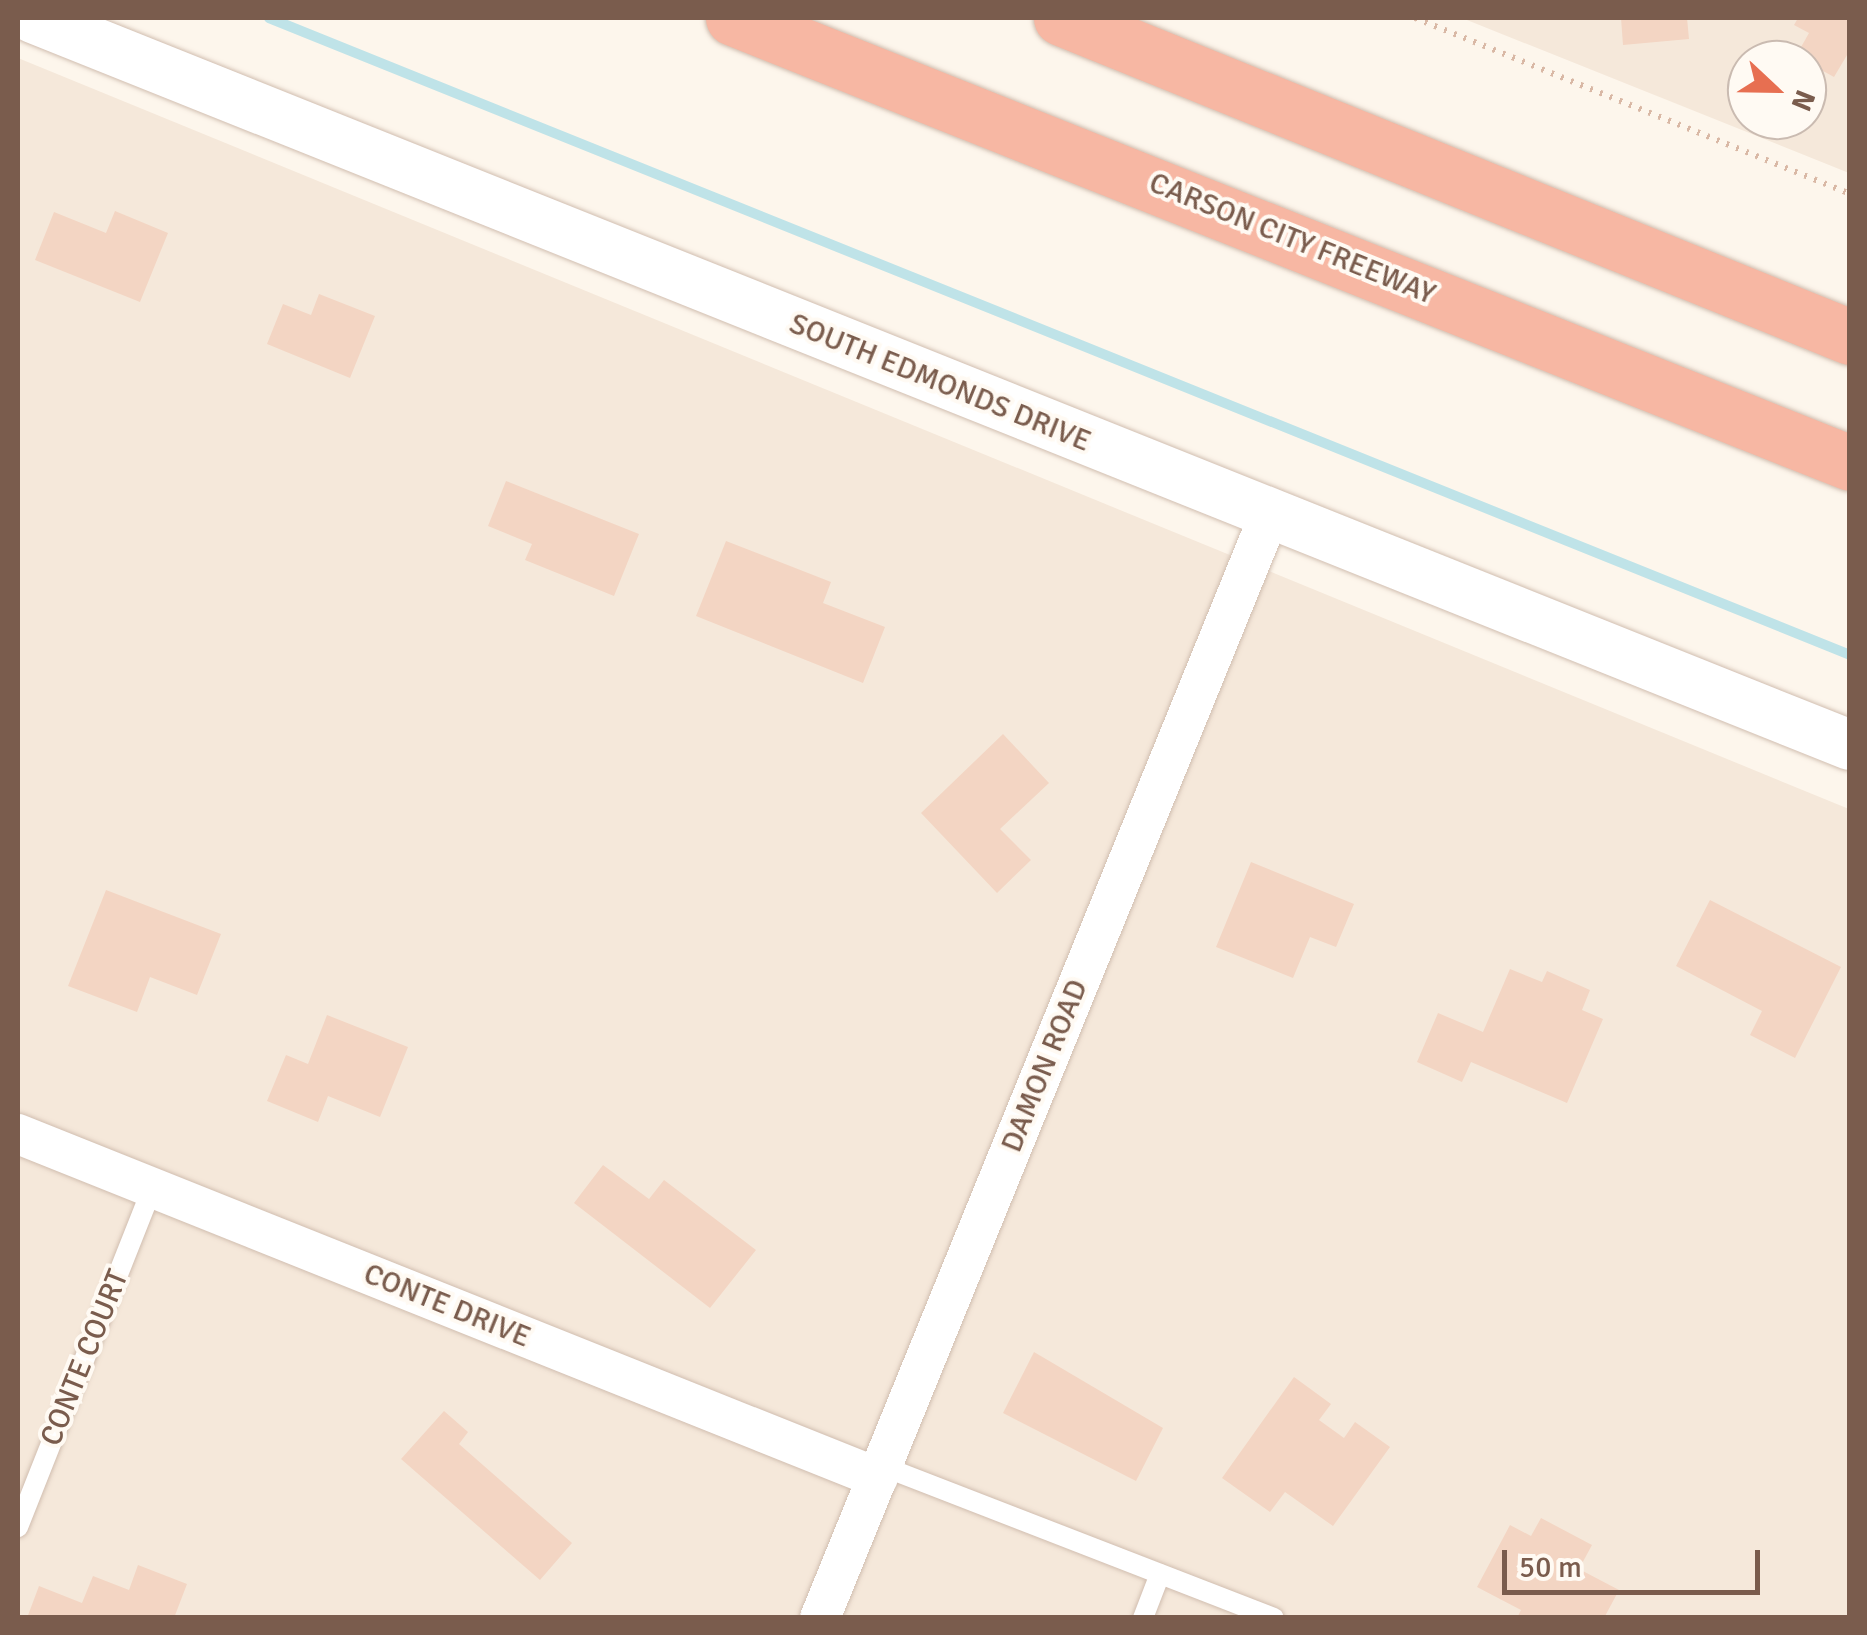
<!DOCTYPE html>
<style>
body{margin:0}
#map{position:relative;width:1867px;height:1635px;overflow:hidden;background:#fdf6ec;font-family:Signika,sans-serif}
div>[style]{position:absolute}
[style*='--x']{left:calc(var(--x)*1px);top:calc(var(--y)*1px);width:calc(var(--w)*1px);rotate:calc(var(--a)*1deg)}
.residential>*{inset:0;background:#f5e8da}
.stream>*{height:10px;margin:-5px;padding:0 5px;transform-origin:5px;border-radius:5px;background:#bfe3e8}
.building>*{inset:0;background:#f3d5c3}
.path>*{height:6px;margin-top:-3px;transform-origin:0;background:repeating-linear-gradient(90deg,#d9b8a5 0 2.5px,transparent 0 10.5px)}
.roads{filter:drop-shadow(0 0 2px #d1beb0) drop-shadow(0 0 2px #d1beb0)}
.service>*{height:20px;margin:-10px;padding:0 10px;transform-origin:10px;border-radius:10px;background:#fff}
.minor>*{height:40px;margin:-20px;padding:0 20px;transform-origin:20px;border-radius:20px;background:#fff}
.tertiary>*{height:50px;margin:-25px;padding:0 25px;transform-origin:25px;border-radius:25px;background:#fff}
.motorway>*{height:55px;margin:-27.5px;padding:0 27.5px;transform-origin:27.5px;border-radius:27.5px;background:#f7b7a3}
span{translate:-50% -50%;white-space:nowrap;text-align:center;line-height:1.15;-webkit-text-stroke:8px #fffaf3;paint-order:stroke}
.street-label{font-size:30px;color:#7a5c4d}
.frame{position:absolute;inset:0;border:20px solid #7a5c4d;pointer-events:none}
.north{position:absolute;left:1727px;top:40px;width:100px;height:100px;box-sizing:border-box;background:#fffaf3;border:2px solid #cabbb1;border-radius:50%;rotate:112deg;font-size:28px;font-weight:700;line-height:40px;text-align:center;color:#7a5c4d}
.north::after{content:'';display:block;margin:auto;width:35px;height:45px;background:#e76f51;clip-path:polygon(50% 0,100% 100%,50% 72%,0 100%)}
.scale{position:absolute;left:1502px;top:1550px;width:258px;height:45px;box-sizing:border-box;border:5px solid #7a5c4d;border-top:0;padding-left:12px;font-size:30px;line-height:35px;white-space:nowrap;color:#7a5c4d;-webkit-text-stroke:8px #fffaf3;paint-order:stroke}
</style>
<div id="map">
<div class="residential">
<div style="clip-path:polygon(evenodd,1462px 18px,1849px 18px,1849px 173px,1462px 18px,1747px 60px,1807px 60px,1807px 120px,1747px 120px,1747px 60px)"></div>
<div style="clip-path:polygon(18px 58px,1849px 809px,1849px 1617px,18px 1617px)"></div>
</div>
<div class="stream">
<div style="--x:269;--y:18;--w:1705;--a:21.94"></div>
</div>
<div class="building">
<div style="clip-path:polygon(1621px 18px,1687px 18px,1689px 39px,1623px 45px)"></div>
<div style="clip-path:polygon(1798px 18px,1850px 18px,1850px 50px,1834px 77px,1796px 56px,1809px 33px,1794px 25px)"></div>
<div style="clip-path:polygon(115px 211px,168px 233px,140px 302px,35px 260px,54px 212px,106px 233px)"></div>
<div style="clip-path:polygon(319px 294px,375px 316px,350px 378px,267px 344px,283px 304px,311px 315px)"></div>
<div style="clip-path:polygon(506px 481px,639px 534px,614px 596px,525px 560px,532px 544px,488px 526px)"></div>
<div style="clip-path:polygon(726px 541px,831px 582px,823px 603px,885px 627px,863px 683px,696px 616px)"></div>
<div style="clip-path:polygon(1003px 734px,1049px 783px,1000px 829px,1031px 860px,997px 893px,921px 813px)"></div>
<div style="clip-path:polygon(1251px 862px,1354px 904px,1336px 947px,1310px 937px,1293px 978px,1216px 947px)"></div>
<div style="clip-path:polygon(106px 890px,221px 934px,197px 995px,150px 977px,137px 1012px,68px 986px)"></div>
<div style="clip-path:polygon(1710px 900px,1841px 967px,1795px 1058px,1750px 1035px,1762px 1011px,1676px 966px)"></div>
<div style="clip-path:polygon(1510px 969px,1542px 982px,1547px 971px,1590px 990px,1582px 1010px,1603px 1019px,1567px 1103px,1471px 1062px,1462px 1082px,1417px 1062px,1438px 1013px,1483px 1032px)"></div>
<div style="clip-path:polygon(327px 1015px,408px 1047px,380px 1117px,328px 1096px,318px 1122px,267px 1101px,286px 1055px,308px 1064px)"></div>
<div style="clip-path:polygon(603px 1165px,649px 1199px,664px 1180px,756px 1250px,710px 1308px,574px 1203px)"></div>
<div style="clip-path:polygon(1034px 1352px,1163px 1428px,1136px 1481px,1003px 1413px)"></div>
<div style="clip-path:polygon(1294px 1377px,1331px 1404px,1319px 1420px,1344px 1438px,1355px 1422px,1390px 1447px,1333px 1526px,1285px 1492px,1270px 1512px,1222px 1478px)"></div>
<div style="clip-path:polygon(444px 1411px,468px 1432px,459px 1444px,572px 1543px,540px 1580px,401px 1459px)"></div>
<div style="clip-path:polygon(1541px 1518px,1592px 1545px,1579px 1569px,1619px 1590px,1604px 1618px,1517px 1618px,1521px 1610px,1477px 1587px,1510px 1525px,1531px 1536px)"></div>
<div style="clip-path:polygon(138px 1565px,187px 1584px,174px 1618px,27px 1618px,39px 1586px,82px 1603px,93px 1576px,129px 1590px)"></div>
</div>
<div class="path">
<div style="--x:1415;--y:18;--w:469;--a:22"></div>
</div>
<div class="roads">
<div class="service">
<div style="--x:882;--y:1466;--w:420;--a:21.2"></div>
<div style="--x:18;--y:1527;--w:364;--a:-68.4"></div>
<div style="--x:1143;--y:1618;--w:47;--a:-68.9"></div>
</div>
<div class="minor">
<div style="--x:18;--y:1134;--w:926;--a:21.8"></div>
<div style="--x:820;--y:1618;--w:1190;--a:-67.83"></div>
</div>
<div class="tertiary">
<div style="--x:33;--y:18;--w:1957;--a:21.81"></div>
</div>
<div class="motorway">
<div style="--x:733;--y:18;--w:1202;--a:21.72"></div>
<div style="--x:1061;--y:18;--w:851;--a:22.01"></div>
</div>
</div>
<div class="street-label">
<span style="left:1292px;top:239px;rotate:22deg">CARSON CITY FREEWAY</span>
<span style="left:940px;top:383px;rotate:22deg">SOUTH EDMONDS DRIVE</span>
<span style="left:1045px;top:1066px;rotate:-68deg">DAMON ROAD</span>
<span style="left:447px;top:1306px;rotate:22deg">CONTE DRIVE</span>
<span style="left:85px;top:1358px;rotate:-68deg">CONTE COURT</span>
</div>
<div class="frame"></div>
<div class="north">N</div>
<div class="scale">50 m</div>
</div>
